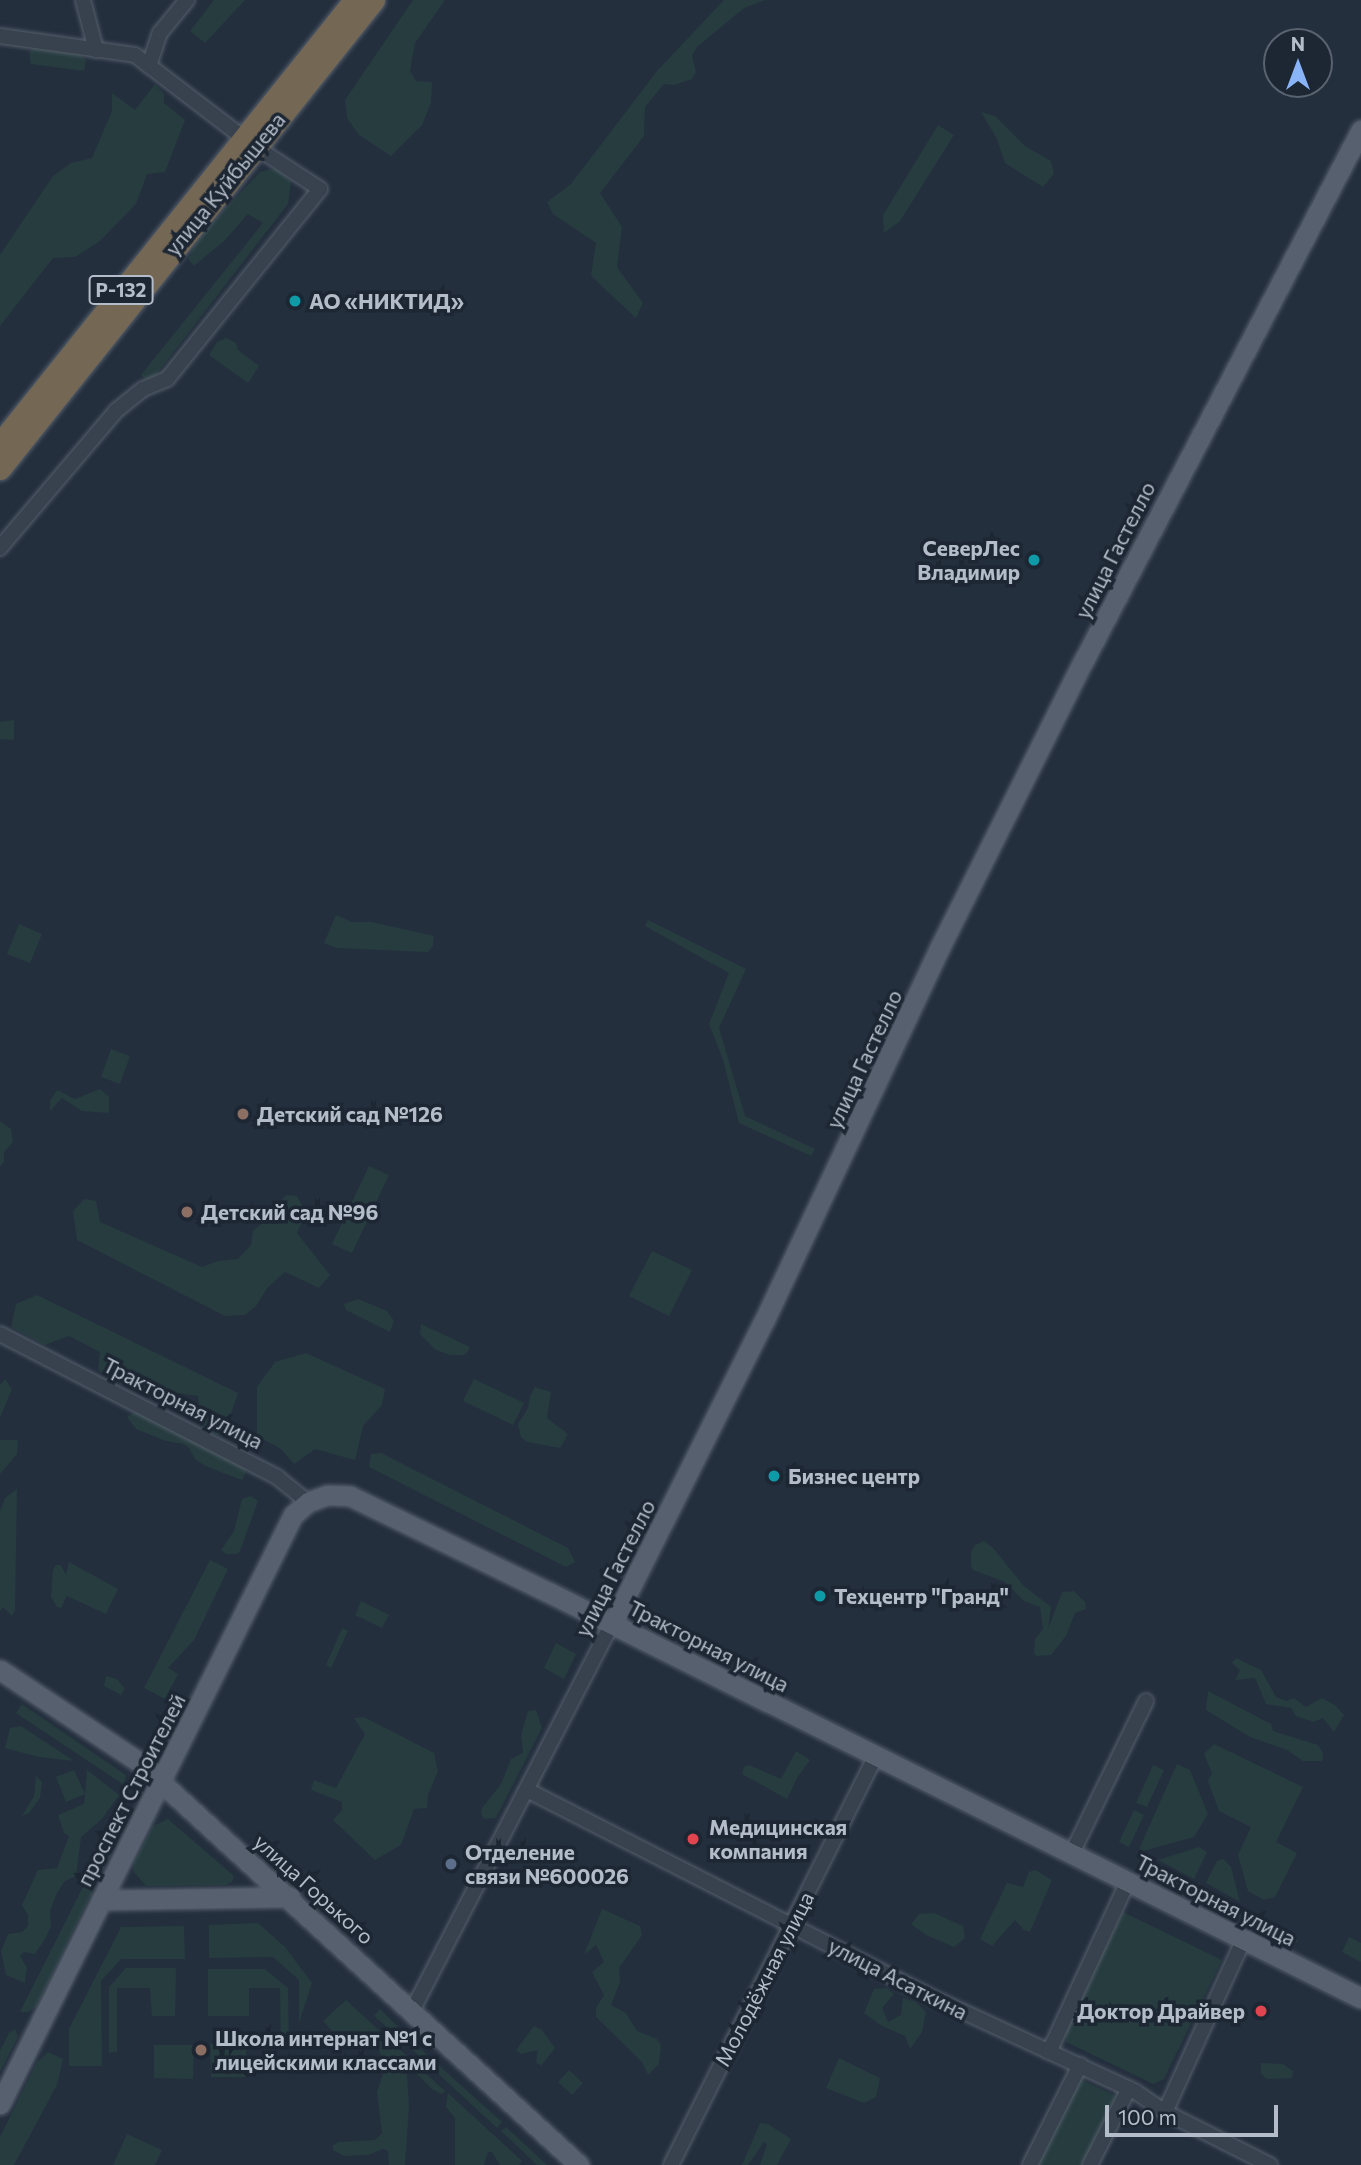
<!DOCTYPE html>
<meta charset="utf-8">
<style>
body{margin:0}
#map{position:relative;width:1361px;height:2165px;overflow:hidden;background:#242f3e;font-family:Commissioner,sans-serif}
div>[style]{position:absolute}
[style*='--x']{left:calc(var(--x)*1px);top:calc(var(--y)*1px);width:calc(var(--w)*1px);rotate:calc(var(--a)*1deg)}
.green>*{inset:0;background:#263c3f}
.roads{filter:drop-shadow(0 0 2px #565f6c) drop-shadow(0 0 2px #565f6c)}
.minor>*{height:14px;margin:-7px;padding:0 7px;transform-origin:7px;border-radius:7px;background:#38414e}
.major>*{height:19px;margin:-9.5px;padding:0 9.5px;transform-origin:9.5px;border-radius:9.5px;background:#56606e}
.highway>*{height:21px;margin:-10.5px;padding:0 10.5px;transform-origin:10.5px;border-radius:10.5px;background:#746855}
.dots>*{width:19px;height:19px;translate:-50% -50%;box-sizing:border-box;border:4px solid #1d2633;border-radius:50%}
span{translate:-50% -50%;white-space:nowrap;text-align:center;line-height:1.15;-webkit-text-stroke:7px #1d2633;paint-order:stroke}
.shield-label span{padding:2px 5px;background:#1d2633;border:2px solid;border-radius:5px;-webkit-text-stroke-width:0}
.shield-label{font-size:19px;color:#b4bcc9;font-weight:700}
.street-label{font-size:21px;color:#b4bcc9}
.poi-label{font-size:21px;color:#b4bcc9;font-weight:700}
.left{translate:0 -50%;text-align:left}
.right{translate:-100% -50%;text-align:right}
.north{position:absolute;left:1263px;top:28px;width:70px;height:70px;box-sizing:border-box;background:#1d2633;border:2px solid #59626f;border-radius:50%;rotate:0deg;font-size:19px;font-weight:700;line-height:28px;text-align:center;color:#b4bcc9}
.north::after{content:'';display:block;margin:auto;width:24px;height:32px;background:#8ab4f8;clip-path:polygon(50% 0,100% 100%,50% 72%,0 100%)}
.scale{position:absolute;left:1105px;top:2105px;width:173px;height:32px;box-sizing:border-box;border:4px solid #b4bcc9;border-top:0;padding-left:9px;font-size:21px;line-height:24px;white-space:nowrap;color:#b4bcc9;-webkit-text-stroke:5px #1d2633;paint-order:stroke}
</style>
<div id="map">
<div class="green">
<div style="clip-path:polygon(214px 0,245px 0,205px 43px,190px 31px)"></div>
<div style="clip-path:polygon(413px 0,445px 0,415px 43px,410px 71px,416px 81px,432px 82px,431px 103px,422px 125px,391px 156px,359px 135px,347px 118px,345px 100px)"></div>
<div style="clip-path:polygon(724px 0,765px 0,744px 8px,697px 47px,692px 56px,696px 72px,692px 79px,674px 85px,664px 84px,645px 107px,644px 136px,600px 193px,622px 227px,617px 267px,643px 303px,636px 318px,591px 276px,596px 243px,553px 214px,547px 202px,571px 184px,657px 71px)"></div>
<div style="clip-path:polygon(34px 47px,79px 53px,86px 60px,84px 71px,31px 64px,29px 52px)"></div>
<div style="clip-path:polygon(155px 84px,164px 94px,164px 103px,185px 120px,165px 172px,147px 174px,136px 204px,100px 241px,75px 257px,53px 258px,0 326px,0 255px,53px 176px,71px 163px,92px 158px,112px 111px,112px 93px,135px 110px)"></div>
<div style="clip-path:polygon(981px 112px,995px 116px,1025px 146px,1051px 161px,1054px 174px,1043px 187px,1005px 163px,997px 139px)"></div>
<div style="clip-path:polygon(938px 125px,954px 135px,900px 221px,884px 233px,883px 215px)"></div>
<div style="clip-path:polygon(275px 168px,291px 181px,288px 204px,149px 384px,141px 375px,263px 223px,248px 214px,224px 241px,194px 266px,188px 259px,198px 238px,260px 172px)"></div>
<div style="clip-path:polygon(226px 338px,236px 343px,238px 350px,259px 366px,248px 383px,209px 355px,217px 342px)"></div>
<div style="clip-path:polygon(14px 720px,14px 740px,0 739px,0 722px)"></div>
<div style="clip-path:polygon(336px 915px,352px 922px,372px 922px,434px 936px,433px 946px,428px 952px,336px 948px,324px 943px)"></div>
<div style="clip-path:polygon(648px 920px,746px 969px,719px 1028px,745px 1116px,815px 1149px,811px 1156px,739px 1123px,723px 1060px,709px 1024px,729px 973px,645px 926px)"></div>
<div style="clip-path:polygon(19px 924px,42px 934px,30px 963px,7px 954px)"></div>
<div style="clip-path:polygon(111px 1049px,130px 1056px,120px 1084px,101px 1077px)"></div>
<div style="clip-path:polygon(100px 1089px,109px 1097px,109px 1113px,82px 1111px,62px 1098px,50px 1111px,50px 1101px,57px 1090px,75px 1099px)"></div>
<div style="clip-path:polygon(0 1121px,11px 1129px,13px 1142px,4px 1152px,4px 1162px,0 1166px)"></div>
<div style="clip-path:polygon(369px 1166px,389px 1175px,352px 1253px,332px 1244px)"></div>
<div style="clip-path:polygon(286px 1195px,297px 1196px,306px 1213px,297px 1233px,330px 1275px,319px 1288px,285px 1272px,268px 1287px,256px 1306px,245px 1315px,225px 1316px,77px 1240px,73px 1211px,84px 1199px,96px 1201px,100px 1222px,202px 1267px,218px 1261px,238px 1259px,251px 1245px,253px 1231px,268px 1218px)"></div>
<div style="clip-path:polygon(652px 1251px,692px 1270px,669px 1316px,629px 1296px)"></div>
<div style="clip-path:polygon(37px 1295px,238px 1393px,223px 1437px,202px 1429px,198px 1396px,123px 1385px,98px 1370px,100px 1352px,69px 1336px,45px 1345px,11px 1327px,16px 1304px)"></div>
<div style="clip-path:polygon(358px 1299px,387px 1311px,394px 1321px,390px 1332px,346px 1310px,344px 1304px)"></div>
<div style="clip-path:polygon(421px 1324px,470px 1347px,468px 1351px,464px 1355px,450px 1355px,436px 1350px,420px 1334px)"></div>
<div style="clip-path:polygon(306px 1353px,385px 1389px,382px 1405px,363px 1426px,355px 1460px,315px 1449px,294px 1464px,281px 1449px,257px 1436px,257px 1387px,275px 1362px)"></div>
<div style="clip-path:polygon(5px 1379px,12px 1389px,0 1418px,0 1385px)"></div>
<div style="clip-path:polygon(474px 1379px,524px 1403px,513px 1425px,463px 1401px)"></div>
<div style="clip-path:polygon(535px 1387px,551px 1392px,547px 1418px,568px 1434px,560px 1448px,527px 1442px,521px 1437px,518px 1424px,528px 1408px,530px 1396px)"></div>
<div style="clip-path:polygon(136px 1411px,244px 1466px,246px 1473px,242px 1480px,205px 1466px,195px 1459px,189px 1448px,183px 1444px,166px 1441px,136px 1429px,127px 1417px)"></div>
<div style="clip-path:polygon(0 1440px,18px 1440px,17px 1454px,0 1474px)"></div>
<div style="clip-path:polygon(381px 1453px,568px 1548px,575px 1562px,566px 1567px,369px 1467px,371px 1454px)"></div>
<div style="clip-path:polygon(17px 1489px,15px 1610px,12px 1616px,3px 1607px,0 1611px,0 1511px,5px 1498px)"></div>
<div style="clip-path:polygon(251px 1496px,258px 1501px,240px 1551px,237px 1554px,226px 1554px,221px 1550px,234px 1531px,242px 1499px)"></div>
<div style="clip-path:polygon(984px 1541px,993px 1548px,1024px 1586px,1051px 1607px,1048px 1629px,1062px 1592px,1074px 1591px,1085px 1602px,1086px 1609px,1075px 1613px,1066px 1636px,1051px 1655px,1036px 1656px,1034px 1653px,1035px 1639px,1043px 1629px,1040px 1607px,1024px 1601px,1005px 1582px,973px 1570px,971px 1566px,971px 1552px,975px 1545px)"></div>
<div style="clip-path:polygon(210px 1560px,228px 1569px,194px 1640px,168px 1668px,178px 1674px,165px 1699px,144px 1688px)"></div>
<div style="clip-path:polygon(69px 1562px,118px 1589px,106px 1614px,67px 1596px,61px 1608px,57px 1607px,51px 1597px,53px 1570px,56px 1565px,61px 1565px,66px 1575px)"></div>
<div style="clip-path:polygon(361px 1601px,389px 1615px,382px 1628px,355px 1615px)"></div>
<div style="clip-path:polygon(342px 1628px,348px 1631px,331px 1668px,326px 1665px)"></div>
<div style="clip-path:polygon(556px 1643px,576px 1654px,564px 1679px,544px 1668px)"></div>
<div style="clip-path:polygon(1236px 1658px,1261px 1670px,1276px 1697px,1287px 1701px,1294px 1698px,1306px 1707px,1322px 1698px,1336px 1706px,1344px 1715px,1334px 1732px,1323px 1718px,1313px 1722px,1296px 1716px,1291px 1708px,1266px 1704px,1255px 1678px,1235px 1680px,1240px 1670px,1232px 1663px)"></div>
<div style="clip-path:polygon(106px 1676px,117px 1679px,125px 1689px,121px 1695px,104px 1686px)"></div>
<div style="clip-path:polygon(1208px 1691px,1271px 1724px,1273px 1731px,1318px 1745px,1323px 1753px,1322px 1761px,1303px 1761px,1287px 1750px,1250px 1737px,1206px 1710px)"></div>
<div style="clip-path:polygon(22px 1704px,126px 1775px,124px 1785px,16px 1713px)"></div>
<div style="clip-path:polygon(536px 1710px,542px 1728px,496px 1818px,484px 1819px,481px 1814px,482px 1808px,501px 1784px,511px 1759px,523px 1753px,521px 1735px,528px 1711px)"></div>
<div style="clip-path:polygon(364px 1717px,434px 1753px,438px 1771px,428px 1795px,427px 1808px,414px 1809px,401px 1845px,375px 1860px,333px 1820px,342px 1810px,342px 1802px,311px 1790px,314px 1780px,336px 1788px,365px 1734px,354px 1718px)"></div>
<div style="clip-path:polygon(21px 1726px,74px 1761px,39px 1757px,5px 1748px,10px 1728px)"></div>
<div style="clip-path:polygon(1214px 1744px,1303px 1787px,1276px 1842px,1297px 1853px,1275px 1897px,1264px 1900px,1248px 1891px,1238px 1855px,1251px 1827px,1219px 1811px,1208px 1781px,1212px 1773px,1204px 1754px)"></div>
<div style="clip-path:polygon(796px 1751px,810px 1760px,797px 1778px,787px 1799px,742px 1774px,744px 1767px,749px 1765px,781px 1779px)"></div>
<div style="clip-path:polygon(1177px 1764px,1190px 1770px,1208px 1814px,1194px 1837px,1143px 1851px,1139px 1849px)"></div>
<div style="clip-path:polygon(1153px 1765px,1164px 1770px,1147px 1807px,1136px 1803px)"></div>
<div style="clip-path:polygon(74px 1770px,85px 1794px,87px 1770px,119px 1795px,102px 1819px,81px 1837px,76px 1876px,65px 1881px,57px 1893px,50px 1911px,51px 1926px,45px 1939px,35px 1954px,24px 1952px,20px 1956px,27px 1968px,25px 1983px,6px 1975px,1px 1951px,8px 1934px,22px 1932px,28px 1926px,28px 1915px,22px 1905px,38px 1870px,57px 1868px,69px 1836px,64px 1833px,58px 1815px,84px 1804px,85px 1794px,66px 1802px,56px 1777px)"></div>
<div style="clip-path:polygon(36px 1776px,42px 1782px,40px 1798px,29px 1813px,22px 1816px,34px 1796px)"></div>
<div style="clip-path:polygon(122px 1809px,129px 1817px,36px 2007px,28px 2012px,20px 2012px)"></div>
<div style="clip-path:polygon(1134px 1810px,1144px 1815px,1129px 1847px,1119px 1842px)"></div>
<div style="clip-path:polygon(168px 1819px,234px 1876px,232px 1882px,226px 1885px,146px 1886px,133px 1871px,134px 1862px,153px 1826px)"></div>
<div style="clip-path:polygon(1199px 1847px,1207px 1852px,1194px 1879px,1158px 1860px)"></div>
<div style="clip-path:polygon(1223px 1859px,1231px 1867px,1240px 1902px,1206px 1883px,1217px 1861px)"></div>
<div style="clip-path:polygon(1148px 1864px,1191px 1884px,1192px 1891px,1143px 1868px)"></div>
<div style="clip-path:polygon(1035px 1870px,1052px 1880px,1030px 1932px,1024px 1930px,1015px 1920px,992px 1946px,980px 1939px,1007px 1883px,1023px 1887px,1029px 1872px)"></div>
<div style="clip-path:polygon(1201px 1890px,1248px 1914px,1245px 1920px,1198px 1896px)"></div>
<div style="clip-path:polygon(602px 1909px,640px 1926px,642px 1935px,619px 1968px,620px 1982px,611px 2005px,626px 2013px,637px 2031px,657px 2039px,661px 2045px,659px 2064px,648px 2075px,642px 2062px,596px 2017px,596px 2008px,604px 1995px,592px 1972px,604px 1962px,596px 1945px,584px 1955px)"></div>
<div style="clip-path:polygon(1123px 1912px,1222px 1960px,1164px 2079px,1153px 2084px,1066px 2042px,1065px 2031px)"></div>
<div style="clip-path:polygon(934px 1913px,963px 1926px,965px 1938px,954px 1947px,926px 1935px,911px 1924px,919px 1914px)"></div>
<div style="clip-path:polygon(1265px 1922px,1297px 1939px,1299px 1941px,1292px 1945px,1262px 1928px)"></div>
<div style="clip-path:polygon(258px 1923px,285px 1947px,312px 1983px,299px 2023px,299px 1980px,273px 1957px,209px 1958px,209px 1925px)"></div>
<div style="clip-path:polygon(184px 1926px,185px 1959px,121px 1959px,101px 1981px,102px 2066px,69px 2066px,69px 2029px,121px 1927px)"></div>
<div style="clip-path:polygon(1349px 1937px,1361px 1943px,1361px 1962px,1342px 1952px)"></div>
<div style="clip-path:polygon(126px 1968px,176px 1968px,175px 2016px,152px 2016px,150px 1988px,117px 1988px,117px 2052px,109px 2053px,109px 1987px)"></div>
<div style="clip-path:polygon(208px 1969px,265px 1969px,288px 1988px,289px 2048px,281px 2048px,280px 1988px,249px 1988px,249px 2016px,208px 2016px)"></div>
<div style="clip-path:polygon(887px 1988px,894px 1994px,882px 2008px,888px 2022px,901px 2015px,903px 1998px,916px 2002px,926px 2012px,922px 2032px,910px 2049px,905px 2036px,882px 2026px,864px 2013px,874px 1989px)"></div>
<div style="clip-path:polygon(346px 2000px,445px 2091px,442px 2094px,432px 2089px,415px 2072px,409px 2071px,407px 2075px,409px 2106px,405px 2165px,389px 2165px,388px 2151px,383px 2149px,368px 2155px,344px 2156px,333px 2150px,333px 2145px,339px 2142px,375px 2140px,382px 2133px,377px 2092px,384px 2070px,377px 2040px,366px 2032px,332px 2031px,323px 2021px)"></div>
<div style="clip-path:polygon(380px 2009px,399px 2028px,395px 2034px,374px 2016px)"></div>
<div style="clip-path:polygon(534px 2026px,542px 2030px,555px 2048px,541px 2066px,536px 2062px,538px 2050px,521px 2054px,516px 2050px)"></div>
<div style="clip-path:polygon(15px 2029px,18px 2037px,0 2072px,0 2051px,9px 2033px)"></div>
<div style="clip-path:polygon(406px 2036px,502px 2122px,497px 2128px,404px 2042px)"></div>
<div style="clip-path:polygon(210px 2044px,246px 2044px,246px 2077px,211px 2077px)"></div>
<div style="clip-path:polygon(154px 2045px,194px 2045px,193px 2079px,154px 2078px)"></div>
<div style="clip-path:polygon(48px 2052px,63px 2059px,57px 2085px,14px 2165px,0 2165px,0 2137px,37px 2062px)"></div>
<div style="clip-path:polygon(839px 2058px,880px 2078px,876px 2097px,864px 2103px,826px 2088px)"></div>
<div style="clip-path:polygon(1261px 2063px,1283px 2064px,1293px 2071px,1292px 2078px,1267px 2079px,1261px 2074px)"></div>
<div style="clip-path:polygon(569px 2070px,583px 2083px,572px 2095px,558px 2082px)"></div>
<div style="clip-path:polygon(1080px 2079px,1116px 2096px,1083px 2165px,1038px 2165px)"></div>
<div style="clip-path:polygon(448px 2093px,522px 2161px,519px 2165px,500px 2165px,492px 2152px,488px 2152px,484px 2165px,455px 2165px,455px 2118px,446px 2107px)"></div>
<div style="clip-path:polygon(760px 2123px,768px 2124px,791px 2139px,777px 2165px,760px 2165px,767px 2144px,764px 2142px,748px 2165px,742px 2165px)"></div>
<div style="clip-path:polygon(506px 2127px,547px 2165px,537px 2165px,501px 2131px)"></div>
<div style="clip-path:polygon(127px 2134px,162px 2150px,155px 2165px,113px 2165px)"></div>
</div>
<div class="roads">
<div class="minor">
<div style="--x:83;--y:0;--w:52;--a:75.4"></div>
<div style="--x:0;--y:36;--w:136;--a:8"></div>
<div style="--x:135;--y:55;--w:150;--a:37.4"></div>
<div style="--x:254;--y:146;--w:79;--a:33.1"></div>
<div style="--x:320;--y:189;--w:244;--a:128.8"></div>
<div style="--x:167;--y:379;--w:26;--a:157"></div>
<div style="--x:143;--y:389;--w:35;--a:141"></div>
<div style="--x:116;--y:411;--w:180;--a:130.3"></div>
<div style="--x:149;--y:66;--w:35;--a:-72"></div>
<div style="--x:160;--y:33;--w:43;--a:-50.7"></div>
<div style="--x:0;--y:1334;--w:312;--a:27.3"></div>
<div style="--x:277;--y:1477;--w:40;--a:39"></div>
<div style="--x:527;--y:1790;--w:462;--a:27.1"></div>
<div style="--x:938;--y:2000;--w:218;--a:24.9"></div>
<div style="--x:1136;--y:2092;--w:35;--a:35"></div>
<div style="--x:1165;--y:2112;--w:118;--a:26.8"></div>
<div style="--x:1072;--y:1853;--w:169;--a:-64"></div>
<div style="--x:413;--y:2009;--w:433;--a:-62.7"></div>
<div style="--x:1049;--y:2052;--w:188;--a:-65.2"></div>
<div style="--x:1165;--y:2112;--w:190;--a:-65.5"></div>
<div style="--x:671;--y:2165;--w:458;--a:-63.4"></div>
<div style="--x:1030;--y:2165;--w:112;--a:-63.4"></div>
<div style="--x:1090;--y:2165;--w:86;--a:-63.1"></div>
</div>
<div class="major">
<div style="--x:612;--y:1624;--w:339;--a:-63.4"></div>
<div style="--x:764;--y:1321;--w:413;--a:-64.8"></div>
<div style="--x:940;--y:947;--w:321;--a:-63.4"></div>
<div style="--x:1084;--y:660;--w:598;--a:-62.41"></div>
<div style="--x:0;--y:1670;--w:167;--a:33.5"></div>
<div style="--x:139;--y:1762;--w:597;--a:42.49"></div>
<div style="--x:101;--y:1900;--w:189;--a:-0.9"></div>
<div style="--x:0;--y:2104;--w:658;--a:-63.55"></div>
<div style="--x:293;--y:1515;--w:20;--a:-41"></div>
<div style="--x:308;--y:1502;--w:20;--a:-20"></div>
<div style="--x:327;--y:1495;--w:23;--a:2"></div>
<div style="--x:350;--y:1496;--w:220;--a:25.9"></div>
<div style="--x:548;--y:1592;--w:909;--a:26.54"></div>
</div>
<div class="highway">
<div style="--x:0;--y:443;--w:567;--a:-51.37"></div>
<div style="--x:0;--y:469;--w:600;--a:-51.43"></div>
</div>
</div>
<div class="dots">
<div style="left:295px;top:301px;background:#0f9aa8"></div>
<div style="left:1034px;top:560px;background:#0f9aa8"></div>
<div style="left:243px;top:1114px;background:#8d6e63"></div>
<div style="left:187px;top:1212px;background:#8d6e63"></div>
<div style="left:774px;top:1476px;background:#0f9aa8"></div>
<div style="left:820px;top:1596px;background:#0f9aa8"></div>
<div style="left:693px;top:1839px;background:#e0444e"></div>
<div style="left:451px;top:1864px;background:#5c6f8a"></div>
<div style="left:1261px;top:2011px;background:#e0444e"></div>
<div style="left:201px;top:2050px;background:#8d6e63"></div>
</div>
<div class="shield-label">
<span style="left:121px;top:290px">Р-132</span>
</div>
<div class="street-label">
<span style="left:225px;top:184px;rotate:-51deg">улица Куйбышева</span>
<span style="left:1115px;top:550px;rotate:-63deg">улица Гастелло</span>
<span style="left:864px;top:1059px;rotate:-65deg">улица Гастелло</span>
<span style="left:183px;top:1403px;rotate:27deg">Тракторная улица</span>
<span style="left:615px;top:1568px;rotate:-63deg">улица Гастелло</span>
<span style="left:709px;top:1646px;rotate:27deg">Тракторная улица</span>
<span style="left:131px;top:1790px;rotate:-63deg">проспект Строителей</span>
<span style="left:314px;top:1889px;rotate:42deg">улица Горького</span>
<span style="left:1216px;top:1900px;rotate:27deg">Тракторная улица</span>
<span style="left:764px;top:1979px;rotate:-63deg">Молодёжная улица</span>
<span style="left:898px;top:1979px;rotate:27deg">улица Асаткина</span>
</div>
<div class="poi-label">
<span class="left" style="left:309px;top:301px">АО «НИКТИД»</span>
<span class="right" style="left:1020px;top:560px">СеверЛес<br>Владимир</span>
<span class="left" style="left:257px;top:1114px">Детский сад №126</span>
<span class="left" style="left:201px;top:1212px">Детский сад №96</span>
<span class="left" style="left:788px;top:1476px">Бизнес центр</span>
<span class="left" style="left:834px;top:1596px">Техцентр "Гранд"</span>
<span class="left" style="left:709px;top:1839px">Медицинская<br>компания</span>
<span class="left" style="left:465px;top:1864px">Отделение<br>связи №600026</span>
<span class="right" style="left:1245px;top:2011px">Доктор Драйвер</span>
<span class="left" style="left:215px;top:2050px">Школа интернат №1 с<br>лицейскими классами</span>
</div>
<div class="north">N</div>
<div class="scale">100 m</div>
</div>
